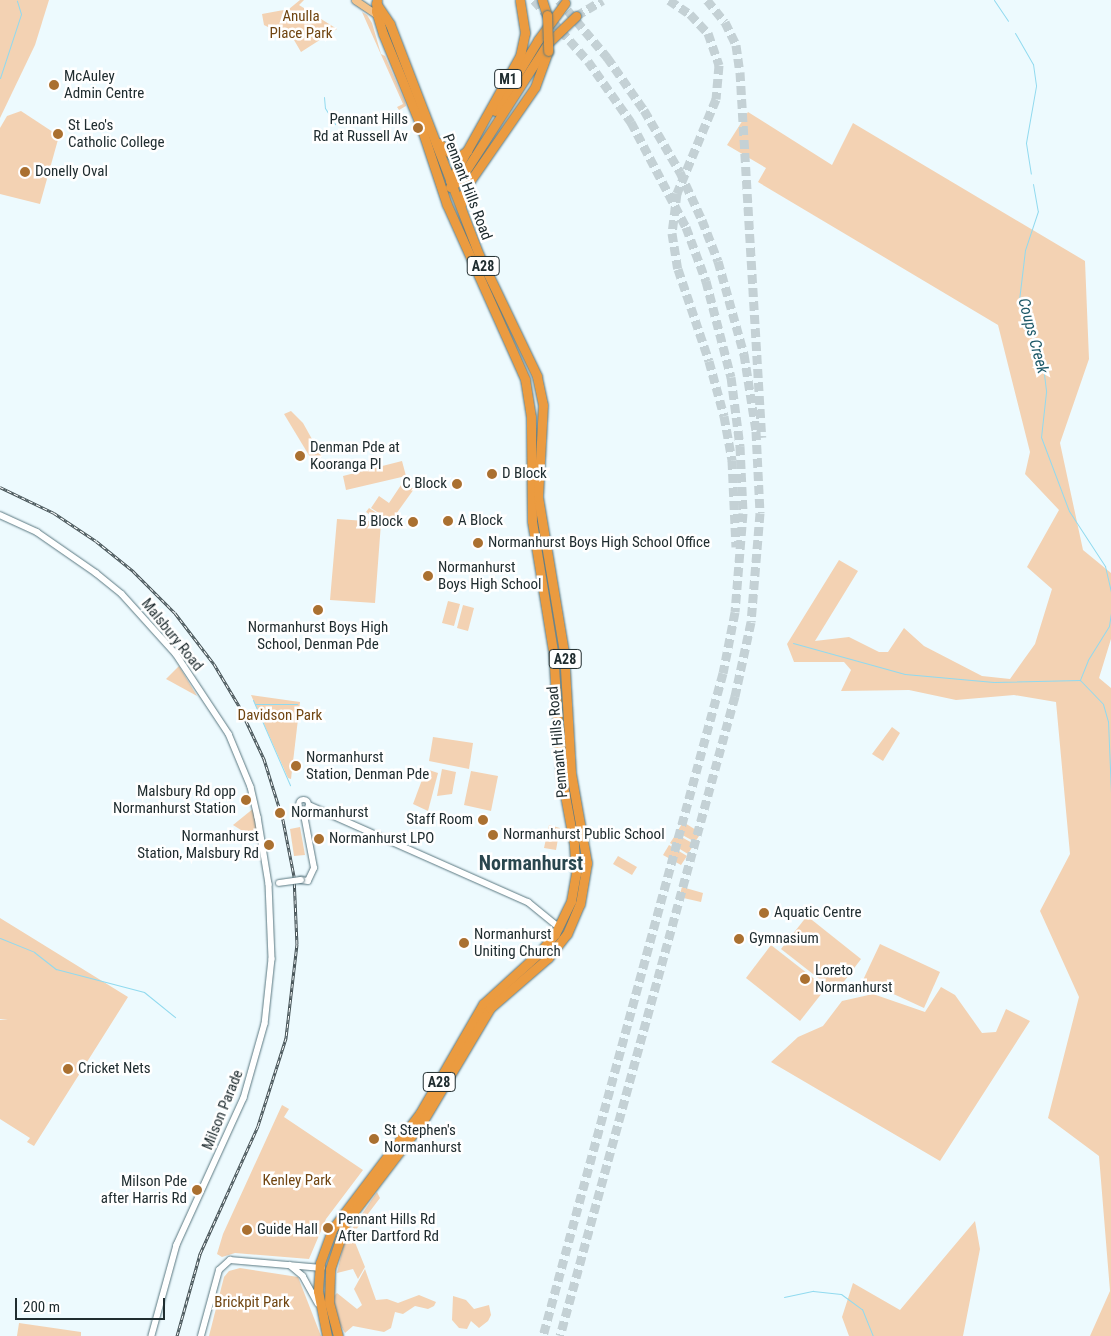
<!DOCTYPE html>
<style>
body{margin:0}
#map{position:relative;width:1111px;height:1336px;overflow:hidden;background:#edfafe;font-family:"Roboto Condensed",sans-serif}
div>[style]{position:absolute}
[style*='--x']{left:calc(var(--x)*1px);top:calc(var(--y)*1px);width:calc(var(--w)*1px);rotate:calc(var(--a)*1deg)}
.green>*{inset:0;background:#f3d2b3}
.stream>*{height:1px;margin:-0.5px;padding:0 0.5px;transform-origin:0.5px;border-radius:0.5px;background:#91daef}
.highway-tunnel>*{height:9px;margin-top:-4.5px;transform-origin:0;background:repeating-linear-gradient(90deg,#c4d1d5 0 9px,transparent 0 13.5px)}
.roads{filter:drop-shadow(0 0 1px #5a7881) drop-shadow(0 0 1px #5a7881)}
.minor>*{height:5.5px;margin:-2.75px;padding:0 2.75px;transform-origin:2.75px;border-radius:2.75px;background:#fff}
.minor>.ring{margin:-2.75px;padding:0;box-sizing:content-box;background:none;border:5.5px solid #fff;border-radius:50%}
.major>*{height:7px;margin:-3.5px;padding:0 3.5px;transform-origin:3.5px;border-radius:3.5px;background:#f3c38c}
.highway>*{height:9px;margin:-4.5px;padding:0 4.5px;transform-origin:4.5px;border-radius:4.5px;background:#eb9b40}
.rail>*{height:3px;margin-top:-1.5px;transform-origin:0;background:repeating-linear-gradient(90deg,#fff 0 4px,#435054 0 8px);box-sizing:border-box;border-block:1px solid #435054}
.bridges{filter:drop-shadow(0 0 1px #5a7881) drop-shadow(0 0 1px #5a7881)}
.minor-bridge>*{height:5.5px;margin:-2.75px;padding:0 2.75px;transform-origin:2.75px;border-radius:2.75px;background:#fff}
.highway-bridge>*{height:9px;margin:-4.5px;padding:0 4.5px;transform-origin:4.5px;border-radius:4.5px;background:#eb9b40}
.dots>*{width:14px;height:14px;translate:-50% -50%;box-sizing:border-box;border:2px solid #fff;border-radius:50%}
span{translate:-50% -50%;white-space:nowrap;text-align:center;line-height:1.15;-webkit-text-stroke:5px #fff;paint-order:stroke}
.shield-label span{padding:1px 4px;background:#fff;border:1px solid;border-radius:4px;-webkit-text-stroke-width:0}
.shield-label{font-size:14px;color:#202d30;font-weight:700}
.park-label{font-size:15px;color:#704511}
.poi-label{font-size:15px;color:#202d30}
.left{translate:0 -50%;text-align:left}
.right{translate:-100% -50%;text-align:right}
.street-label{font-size:15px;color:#202d30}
.water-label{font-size:16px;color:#1d5968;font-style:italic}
.district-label{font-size:20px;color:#29464e;font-weight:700}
.scale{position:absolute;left:15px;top:1298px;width:150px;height:22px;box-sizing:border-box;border:2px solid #202d30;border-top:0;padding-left:6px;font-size:15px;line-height:18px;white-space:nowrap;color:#202d30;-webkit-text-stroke:4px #fff;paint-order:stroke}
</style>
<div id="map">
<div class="green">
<div style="clip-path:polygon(0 0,49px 0,35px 45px,0 118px)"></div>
<div style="clip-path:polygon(300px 0,304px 0,299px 5px,337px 29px,301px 52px,294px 40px,264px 25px,262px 14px,289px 9px)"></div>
<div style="clip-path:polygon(362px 12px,367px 15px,372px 23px,381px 54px,385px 56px,405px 102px,406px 106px,399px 110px,397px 107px,403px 104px)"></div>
<div style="clip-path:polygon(21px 111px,59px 136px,40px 204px,0 194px,0 128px,7px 116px)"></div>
<div style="clip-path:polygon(748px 112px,832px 165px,853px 123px,1085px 261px,1089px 359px,1060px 443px,1083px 550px,1111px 573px,1111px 639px,1099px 678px,1111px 688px,1111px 1336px,1090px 1336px,1110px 1291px,1099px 1156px,1048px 1118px,1079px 997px,1040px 911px,1070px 854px,1056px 702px,1014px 695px,956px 700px,909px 690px,841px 691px,851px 670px,844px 662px,794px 662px,787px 644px,839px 560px,858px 571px,815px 641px,849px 637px,879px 652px,888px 652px,904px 628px,924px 646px,982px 676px,1010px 679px,1035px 644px,1052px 589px,1027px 567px,1059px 510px,1025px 474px,1030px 452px,998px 325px,758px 182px,766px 168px,727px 145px)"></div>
<div style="clip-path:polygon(291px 411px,303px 423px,322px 457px,313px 462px,284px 414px)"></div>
<div style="clip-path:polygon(402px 461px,406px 476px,346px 490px,343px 476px)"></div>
<div style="clip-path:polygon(403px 482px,414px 489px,391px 521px,371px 508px,379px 496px,389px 503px)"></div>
<div style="clip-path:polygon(369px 508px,391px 522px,388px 527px,381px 523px,375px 603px,330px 600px,337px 519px,380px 522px,366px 512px)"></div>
<div style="clip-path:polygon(448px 601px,460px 604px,454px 626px,442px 623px)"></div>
<div style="clip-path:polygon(463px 605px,474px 608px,468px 631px,457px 628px)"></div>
<div style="clip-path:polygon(179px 666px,197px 696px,166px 679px)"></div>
<div style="clip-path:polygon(251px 695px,300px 702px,291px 779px,288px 778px)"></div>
<div style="clip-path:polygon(892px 727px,900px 733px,883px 761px,872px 754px)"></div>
<div style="clip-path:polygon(433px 737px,473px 743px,469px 769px,429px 761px)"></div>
<div style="clip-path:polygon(426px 769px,438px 773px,428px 811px,413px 804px)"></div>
<div style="clip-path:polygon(442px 769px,456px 772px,452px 794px,437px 796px)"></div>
<div style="clip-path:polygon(471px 771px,498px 776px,491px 811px,464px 805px)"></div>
<div style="clip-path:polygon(254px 808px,260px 842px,233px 825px)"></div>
<div style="clip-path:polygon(683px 822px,701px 833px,695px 842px,677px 832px)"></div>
<div style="clip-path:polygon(549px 825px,560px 828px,556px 850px,544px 848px)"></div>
<div style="clip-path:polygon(300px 827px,305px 855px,294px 856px,290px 829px)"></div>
<div style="clip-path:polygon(676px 834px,694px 844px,688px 854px,670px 843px)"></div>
<div style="clip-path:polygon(669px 845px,687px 856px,681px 865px,663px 855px)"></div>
<div style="clip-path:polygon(618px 856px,637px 867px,632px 875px,613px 864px)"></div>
<div style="clip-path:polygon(682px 887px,703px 893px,701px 902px,679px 897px)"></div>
<div style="clip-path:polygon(807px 916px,861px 959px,836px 992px,781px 949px)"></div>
<div style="clip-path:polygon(0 918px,128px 997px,34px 1146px,27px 1142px,30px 1138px,0 1119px,0 1020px,8px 1019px,0 1019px)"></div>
<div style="clip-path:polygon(880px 944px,940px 972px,924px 1008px,863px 980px)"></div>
<div style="clip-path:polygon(771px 945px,826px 988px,800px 1021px,746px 978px)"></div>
<div style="clip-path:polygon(941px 987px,955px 995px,982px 1033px,996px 1032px,1006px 1009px,1030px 1021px,940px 1161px,771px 1062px,798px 1037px,823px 1026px,842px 1001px,873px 994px,925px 1012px)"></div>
<div style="clip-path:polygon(282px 1105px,289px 1109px,284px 1117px,363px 1170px,326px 1219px,309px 1259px,235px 1253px,222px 1257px,217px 1254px,223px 1234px)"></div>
<div style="clip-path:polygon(377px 1192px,380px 1198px,352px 1235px,365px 1267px,358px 1279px,353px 1269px,337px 1273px,345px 1239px)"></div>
<div style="clip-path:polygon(975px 1221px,980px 1249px,963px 1336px,849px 1336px,842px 1317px,853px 1283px,900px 1310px)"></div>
<div style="clip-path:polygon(240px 1268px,298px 1277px,321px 1336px,209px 1336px,224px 1277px,229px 1271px)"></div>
<div style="clip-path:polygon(365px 1269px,376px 1300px,387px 1299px,398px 1303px,419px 1295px,436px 1302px,434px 1306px,428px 1309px,415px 1306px,403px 1314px,395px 1312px,391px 1328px,384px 1332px,353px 1326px,345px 1333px,332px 1310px,333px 1297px,337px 1293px,357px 1309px,362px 1305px,354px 1289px)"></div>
<div style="clip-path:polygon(453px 1296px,466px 1300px,474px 1309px,489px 1305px,491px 1315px,488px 1321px,479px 1328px,471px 1321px,467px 1329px,459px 1328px,452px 1320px)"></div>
<div style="clip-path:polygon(19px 1323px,81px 1332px,81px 1336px,17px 1336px)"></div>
</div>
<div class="stream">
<div style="--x:994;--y:0;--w:25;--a:56"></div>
<div style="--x:1015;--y:33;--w:36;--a:60"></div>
<div style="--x:1033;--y:64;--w:22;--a:82"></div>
<div style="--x:1036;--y:86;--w:58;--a:100"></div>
<div style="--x:1026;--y:143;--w:31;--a:81"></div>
<div style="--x:0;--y:78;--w:67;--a:-71.8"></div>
<div style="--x:21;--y:14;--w:14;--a:-107"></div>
<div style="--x:324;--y:97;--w:11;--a:85"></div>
<div style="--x:325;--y:108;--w:19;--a:58"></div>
<div style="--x:1033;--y:184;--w:27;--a:80"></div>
<div style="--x:1038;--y:211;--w:41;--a:108.4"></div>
<div style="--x:1025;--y:250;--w:50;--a:96.8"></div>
<div style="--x:1019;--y:300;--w:70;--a:70"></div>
<div style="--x:1043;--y:366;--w:26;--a:83"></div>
<div style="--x:1046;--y:392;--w:45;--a:96.3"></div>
<div style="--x:1041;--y:437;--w:79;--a:69.3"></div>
<div style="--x:1069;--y:511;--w:66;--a:56.8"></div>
<div style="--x:1105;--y:566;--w:28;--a:77"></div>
<div style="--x:1111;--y:613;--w:13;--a:99"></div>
<div style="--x:1109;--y:626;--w:40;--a:122"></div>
<div style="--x:1088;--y:660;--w:22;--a:112"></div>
<div style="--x:1080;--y:680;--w:33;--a:46"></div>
<div style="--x:1103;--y:704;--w:18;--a:74"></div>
<div style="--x:1108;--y:721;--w:71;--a:87.6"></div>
<div style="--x:793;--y:643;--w:116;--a:15.5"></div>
<div style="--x:905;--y:674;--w:89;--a:5.1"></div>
<div style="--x:994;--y:682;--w:86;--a:-1.3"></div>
<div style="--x:253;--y:700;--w:93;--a:66.5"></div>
<div style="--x:255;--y:704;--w:42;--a:0"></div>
<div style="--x:0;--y:938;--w:37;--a:22"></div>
<div style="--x:34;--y:952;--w:28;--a:38"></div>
<div style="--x:56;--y:969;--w:91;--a:14.6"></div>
<div style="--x:144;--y:992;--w:40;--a:39"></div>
<div style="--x:784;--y:1297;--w:30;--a:-12"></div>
<div style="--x:813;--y:1291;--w:28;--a:6"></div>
<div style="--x:841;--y:1294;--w:26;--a:36"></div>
<div style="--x:862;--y:1309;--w:29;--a:68"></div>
</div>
<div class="highway-tunnel">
<div style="--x:534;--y:0;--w:81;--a:48.5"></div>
<div style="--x:588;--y:61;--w:75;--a:54.8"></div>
<div style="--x:631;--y:122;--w:119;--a:62.4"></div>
<div style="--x:686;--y:227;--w:58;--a:69.7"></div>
<div style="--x:706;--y:281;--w:99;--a:75.4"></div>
<div style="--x:731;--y:377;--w:70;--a:82.6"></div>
<div style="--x:740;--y:446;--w:67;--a:87.4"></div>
<div style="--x:743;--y:513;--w:99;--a:94.6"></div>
<div style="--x:735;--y:612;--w:62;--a:101.1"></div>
<div style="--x:723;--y:673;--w:687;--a:105.19"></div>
<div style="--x:559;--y:0;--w:75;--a:49.9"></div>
<div style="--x:607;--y:57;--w:65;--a:55.1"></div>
<div style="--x:644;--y:110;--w:72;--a:59.9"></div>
<div style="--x:680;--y:172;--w:53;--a:65.4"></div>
<div style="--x:702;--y:220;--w:44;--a:68.7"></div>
<div style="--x:718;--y:261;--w:97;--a:74.4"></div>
<div style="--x:744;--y:354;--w:78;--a:81.1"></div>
<div style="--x:756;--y:431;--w:82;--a:87.2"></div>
<div style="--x:760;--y:513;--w:109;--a:94.7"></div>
<div style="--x:751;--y:622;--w:76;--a:102.2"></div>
<div style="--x:735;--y:696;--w:663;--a:105.29"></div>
<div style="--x:669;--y:0;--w:25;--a:34"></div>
<div style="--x:690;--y:14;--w:26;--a:47"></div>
<div style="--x:708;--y:33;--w:34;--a:71"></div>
<div style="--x:719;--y:65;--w:34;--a:95"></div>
<div style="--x:716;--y:99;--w:102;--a:112.5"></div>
<div style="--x:677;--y:193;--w:40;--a:97.1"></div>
<div style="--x:672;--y:233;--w:36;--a:81"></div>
<div style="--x:678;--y:269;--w:97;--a:71.4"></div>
<div style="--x:709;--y:361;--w:57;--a:74.7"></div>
<div style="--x:724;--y:416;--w:45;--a:79.7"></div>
<div style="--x:732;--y:460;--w:87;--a:87.4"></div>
<div style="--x:707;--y:0;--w:28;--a:51"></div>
<div style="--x:725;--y:22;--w:25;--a:64"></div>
<div style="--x:736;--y:45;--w:27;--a:82"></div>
<div style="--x:740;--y:72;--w:366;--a:86.6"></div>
<div style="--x:576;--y:16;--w:31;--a:-31"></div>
</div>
<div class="roads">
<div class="minor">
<div style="--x:0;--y:515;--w:41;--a:24.7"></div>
<div style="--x:37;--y:532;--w:72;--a:34.8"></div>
<div style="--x:96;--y:573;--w:33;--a:39"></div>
<div style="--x:122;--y:594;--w:81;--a:48"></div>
<div style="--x:176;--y:654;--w:96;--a:56.5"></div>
<div style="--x:229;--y:734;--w:57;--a:67.5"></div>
<div style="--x:251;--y:787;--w:31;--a:77"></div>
<div style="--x:258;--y:817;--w:68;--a:80.7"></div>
<div style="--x:269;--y:884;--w:75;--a:87.7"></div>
<div style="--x:272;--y:959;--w:65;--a:96.1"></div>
<div style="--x:265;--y:1024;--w:77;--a:105.8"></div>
<div style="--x:244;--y:1098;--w:162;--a:114.5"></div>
<div style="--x:177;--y:1245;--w:94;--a:105.4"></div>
<div class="ring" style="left:299px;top:800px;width:4.5px;height:4.5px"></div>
<div style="--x:309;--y:805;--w:240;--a:23.9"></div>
<div style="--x:528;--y:902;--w:41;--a:39.1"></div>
<div style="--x:301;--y:880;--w:7;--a:8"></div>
<div style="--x:308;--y:881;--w:14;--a:-65"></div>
<div style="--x:314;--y:868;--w:59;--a:-100.7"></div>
<div style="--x:290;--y:1265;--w:17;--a:40"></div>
<div style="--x:303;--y:1276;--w:31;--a:61"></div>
<div style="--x:201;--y:1336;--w:68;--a:-74.7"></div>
<div style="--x:219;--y:1270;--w:15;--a:-42"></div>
<div style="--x:230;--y:1260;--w:92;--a:5"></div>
</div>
<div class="major">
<div style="--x:355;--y:0;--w:27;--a:34"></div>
</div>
<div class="highway">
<div style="--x:542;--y:0;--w:16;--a:72"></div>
<div style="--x:495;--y:111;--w:83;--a:-58.8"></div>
<div style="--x:538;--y:40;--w:46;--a:-53.9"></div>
<div style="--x:439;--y:143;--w:19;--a:43"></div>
<div style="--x:453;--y:156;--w:7;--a:0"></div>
<div style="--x:460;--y:156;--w:9;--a:-36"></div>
<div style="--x:450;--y:181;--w:143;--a:-60.8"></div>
<div style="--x:520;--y:56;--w:24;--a:-78"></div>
<div style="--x:525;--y:33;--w:33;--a:-99"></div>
<div style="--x:450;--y:187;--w:11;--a:-34"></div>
<div style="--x:459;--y:181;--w:164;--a:-57.2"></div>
<div style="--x:548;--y:43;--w:39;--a:-44"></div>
<div style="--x:461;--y:205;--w:9;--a:-84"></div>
<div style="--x:462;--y:196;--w:17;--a:-62"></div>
<div style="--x:470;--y:181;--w:114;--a:-55.3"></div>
<div style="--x:535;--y:87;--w:38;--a:-70"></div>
<div style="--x:327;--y:1336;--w:46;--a:-101.3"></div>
<div style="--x:318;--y:1291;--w:28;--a:-86"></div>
<div style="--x:320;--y:1263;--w:37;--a:-70"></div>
<div style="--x:333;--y:1228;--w:144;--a:-52.9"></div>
<div style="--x:420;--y:1113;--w:126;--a:-60"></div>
<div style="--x:483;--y:1004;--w:76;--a:-42.3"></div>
<div style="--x:539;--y:953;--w:25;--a:-50"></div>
<div style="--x:555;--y:934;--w:37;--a:-64"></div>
<div style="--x:571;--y:901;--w:27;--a:-80"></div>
<div style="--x:576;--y:874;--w:30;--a:-94"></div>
<div style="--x:574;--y:844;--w:71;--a:-100.5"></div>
<div style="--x:561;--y:774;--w:123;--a:-93.7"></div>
<div style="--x:553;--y:651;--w:132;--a:-99.2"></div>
<div style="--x:532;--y:521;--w:104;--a:-90.6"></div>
<div style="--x:531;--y:417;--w:38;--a:-99"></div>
<div style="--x:525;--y:379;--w:191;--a:-114.1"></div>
<div style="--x:447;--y:205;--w:85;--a:-108.4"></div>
<div style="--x:420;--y:124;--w:97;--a:-112.3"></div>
<div style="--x:383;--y:34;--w:24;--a:-107"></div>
<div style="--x:376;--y:11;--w:11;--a:-85"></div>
<div style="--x:338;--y:1336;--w:34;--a:-105"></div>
<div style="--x:329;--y:1303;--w:34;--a:-88"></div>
<div style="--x:330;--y:1269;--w:50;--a:-71.2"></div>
<div style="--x:346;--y:1222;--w:127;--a:-52.7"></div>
<div style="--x:423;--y:1121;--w:131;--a:-59.3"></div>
<div style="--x:490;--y:1008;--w:77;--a:-40.8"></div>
<div style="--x:548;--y:958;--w:31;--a:-52"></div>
<div style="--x:567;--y:934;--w:33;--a:-67"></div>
<div style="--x:580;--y:904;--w:42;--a:-80.3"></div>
<div style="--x:587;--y:863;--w:91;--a:-100.1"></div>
<div style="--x:571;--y:773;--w:121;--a:-93.3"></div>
<div style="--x:564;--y:652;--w:157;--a:-99.5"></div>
<div style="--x:538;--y:497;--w:92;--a:-86.9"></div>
<div style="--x:543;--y:405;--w:30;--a:-102"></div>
<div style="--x:537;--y:376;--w:134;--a:-115.6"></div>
<div style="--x:479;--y:255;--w:248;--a:-111.1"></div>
<div style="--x:390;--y:24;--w:25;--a:-124"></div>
</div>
</div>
<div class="rail">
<div style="--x:0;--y:487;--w:60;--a:25.7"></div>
<div style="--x:54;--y:513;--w:50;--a:33.7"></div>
<div style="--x:96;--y:541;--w:48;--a:39"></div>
<div style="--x:133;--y:571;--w:59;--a:45"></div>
<div style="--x:175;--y:613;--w:64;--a:52.6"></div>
<div style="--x:214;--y:664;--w:49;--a:59.2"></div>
<div style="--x:239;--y:706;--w:59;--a:64.7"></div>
<div style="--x:264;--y:759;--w:64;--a:72.7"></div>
<div style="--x:283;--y:820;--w:57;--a:78.9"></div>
<div style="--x:294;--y:876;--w:68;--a:87.5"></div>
<div style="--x:297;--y:944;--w:95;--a:96.7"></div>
<div style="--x:286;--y:1038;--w:92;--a:107.7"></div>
<div style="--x:258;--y:1126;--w:141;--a:114.4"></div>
<div style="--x:200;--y:1254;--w:85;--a:105.7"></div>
</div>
<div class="bridges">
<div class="minor-bridge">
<div style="--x:279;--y:883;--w:22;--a:-8"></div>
</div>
<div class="highway-bridge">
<div style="--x:547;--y:15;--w:36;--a:88"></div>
</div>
</div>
<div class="dots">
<div style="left:54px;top:85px;background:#aa7030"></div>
<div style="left:418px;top:128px;background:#aa7030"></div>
<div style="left:58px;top:134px;background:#aa7030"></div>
<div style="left:25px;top:172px;background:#aa7030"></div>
<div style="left:300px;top:456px;background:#aa7030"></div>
<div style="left:492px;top:474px;background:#aa7030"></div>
<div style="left:457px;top:484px;background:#aa7030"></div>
<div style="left:448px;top:521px;background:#aa7030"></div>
<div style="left:413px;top:522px;background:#aa7030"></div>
<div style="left:478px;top:543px;background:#aa7030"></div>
<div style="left:428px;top:576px;background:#aa7030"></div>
<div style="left:318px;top:610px;background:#aa7030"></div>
<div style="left:296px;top:766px;background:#aa7030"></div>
<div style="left:246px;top:800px;background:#aa7030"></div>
<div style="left:280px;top:813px;background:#aa7030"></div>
<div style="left:483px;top:820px;background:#aa7030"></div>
<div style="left:493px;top:835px;background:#aa7030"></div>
<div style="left:319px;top:839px;background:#aa7030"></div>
<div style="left:269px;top:845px;background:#aa7030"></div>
<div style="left:764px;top:913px;background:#aa7030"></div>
<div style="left:739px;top:939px;background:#aa7030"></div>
<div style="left:464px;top:943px;background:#aa7030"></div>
<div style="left:805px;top:979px;background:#aa7030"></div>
<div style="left:68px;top:1069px;background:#aa7030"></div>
<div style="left:374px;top:1139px;background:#aa7030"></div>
<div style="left:197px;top:1190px;background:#aa7030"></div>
<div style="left:328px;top:1228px;background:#aa7030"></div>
<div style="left:247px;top:1230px;background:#aa7030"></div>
</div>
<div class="shield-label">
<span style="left:508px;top:79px">M1</span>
<span style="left:483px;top:266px">A28</span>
<span style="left:565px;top:659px">A28</span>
<span style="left:439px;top:1082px">A28</span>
</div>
<div class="park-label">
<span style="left:301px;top:25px">Anulla<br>Place Park</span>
<span style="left:280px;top:716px">Davidson Park</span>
<span style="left:297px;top:1181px">Kenley Park</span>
<span style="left:252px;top:1303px">Brickpit Park</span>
</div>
<div class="poi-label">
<span class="left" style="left:64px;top:85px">McAuley<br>Admin Centre</span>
<span class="right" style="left:408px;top:128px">Pennant Hills<br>Rd at Russell Av</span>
<span class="left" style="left:68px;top:134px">St Leo's<br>Catholic College</span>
<span class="left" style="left:35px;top:172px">Donelly Oval</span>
<span class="left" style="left:310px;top:456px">Denman Pde at<br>Kooranga Pl</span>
<span class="left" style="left:502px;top:474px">D Block</span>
<span class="right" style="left:447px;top:484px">C Block</span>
<span class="left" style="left:458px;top:521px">A Block</span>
<span class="right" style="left:403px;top:522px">B Block</span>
<span class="left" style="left:488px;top:543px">Normanhurst Boys High School Office</span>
<span class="left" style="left:438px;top:576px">Normanhurst<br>Boys High School</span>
<span style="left:318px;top:636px">Normanhurst Boys High<br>School, Denman Pde</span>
<span class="left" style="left:306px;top:766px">Normanhurst<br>Station, Denman Pde</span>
<span class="right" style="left:236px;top:800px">Malsbury Rd opp<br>Normanhurst Station</span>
<span class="left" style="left:291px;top:813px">Normanhurst</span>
<span class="right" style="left:473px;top:820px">Staff Room</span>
<span class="left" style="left:503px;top:835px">Normanhurst Public School</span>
<span class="right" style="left:259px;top:845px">Normanhurst<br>Station, Malsbury Rd</span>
<span class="left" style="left:329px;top:839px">Normanhurst LPO</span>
<span class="left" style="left:774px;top:913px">Aquatic Centre</span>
<span class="left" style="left:474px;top:943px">Normanhurst<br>Uniting Church</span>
<span class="left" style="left:749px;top:939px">Gymnasium</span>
<span class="left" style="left:815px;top:979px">Loreto<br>Normanhurst</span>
<span class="left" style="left:78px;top:1069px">Cricket Nets</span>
<span class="left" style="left:384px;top:1139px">St Stephen's<br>Normanhurst</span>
<span class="right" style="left:187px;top:1190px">Milson Pde<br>after Harris Rd</span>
<span class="left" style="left:338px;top:1228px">Pennant Hills Rd<br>After Dartford Rd</span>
<span class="left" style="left:257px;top:1230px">Guide Hall</span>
</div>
<div class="street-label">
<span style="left:467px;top:187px;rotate:69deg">Pennant Hills Road</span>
<span style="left:172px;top:635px;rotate:51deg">Malsbury Road</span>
<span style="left:558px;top:742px;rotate:-95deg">Pennant Hills Road</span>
<span style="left:223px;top:1110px;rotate:-68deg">Milson Parade</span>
</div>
<div class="water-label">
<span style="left:1033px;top:336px;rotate:75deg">Coups Creek</span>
</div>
<div class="district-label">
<span style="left:531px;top:863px">Normanhurst</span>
</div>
<div class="scale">200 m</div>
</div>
